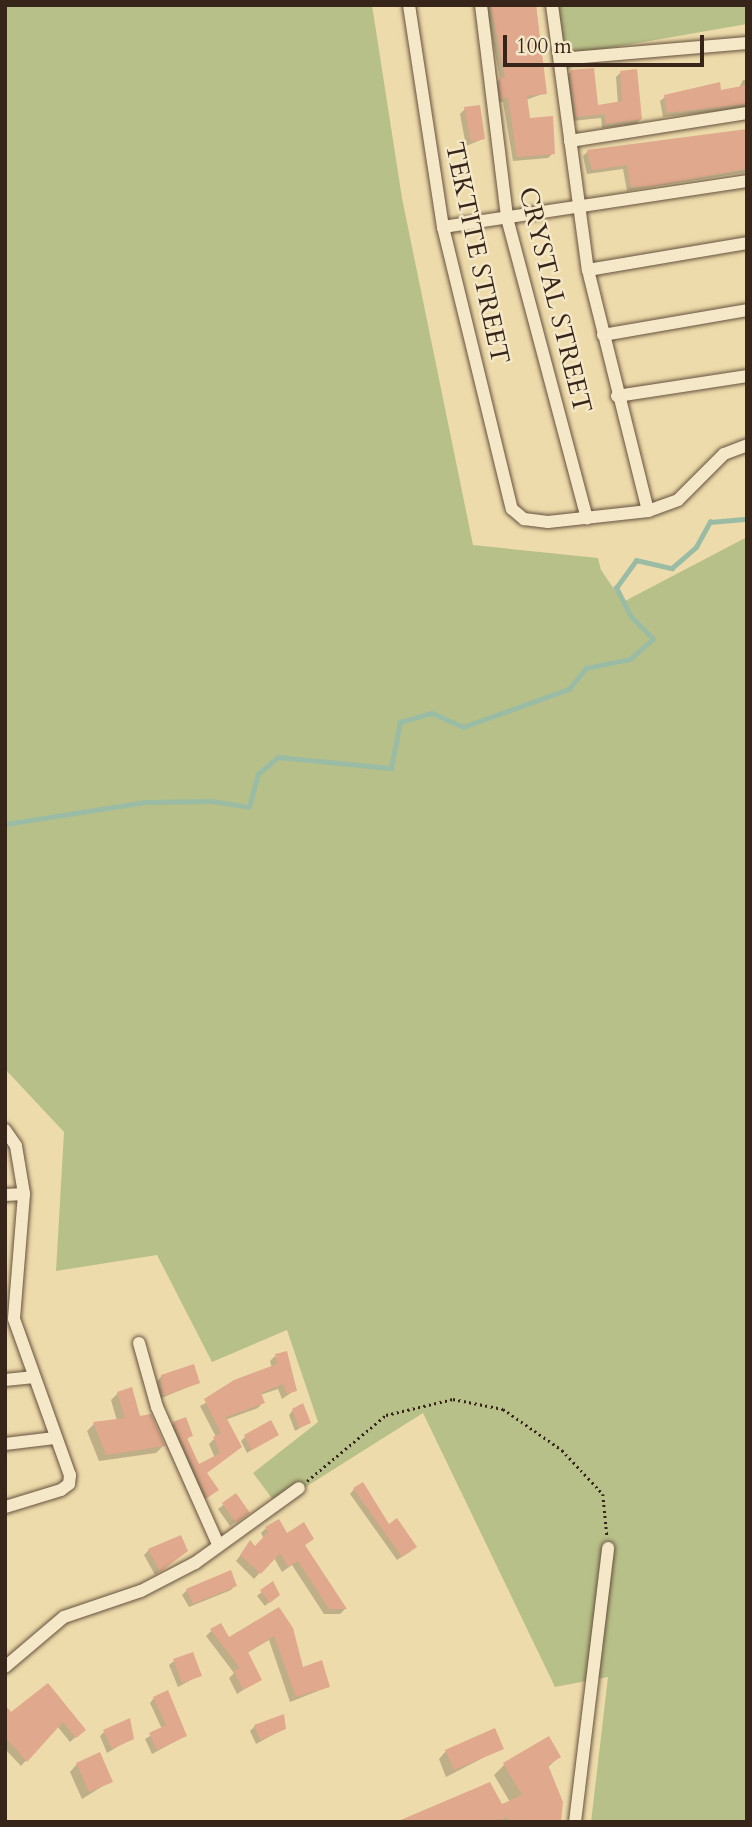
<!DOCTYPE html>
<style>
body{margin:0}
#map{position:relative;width:752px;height:1827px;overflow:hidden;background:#eedbab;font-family:Cardo,serif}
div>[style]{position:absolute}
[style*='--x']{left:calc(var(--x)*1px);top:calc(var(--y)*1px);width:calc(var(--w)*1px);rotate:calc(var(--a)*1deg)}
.green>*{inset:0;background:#b8c089}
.shadow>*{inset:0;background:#0003}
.stream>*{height:4.5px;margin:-2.25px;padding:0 2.25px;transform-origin:2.25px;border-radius:2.25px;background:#9bbca4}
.building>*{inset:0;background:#e0a88d}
.path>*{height:2.5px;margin-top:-1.25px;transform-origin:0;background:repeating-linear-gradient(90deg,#382519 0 2px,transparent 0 5.5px)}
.roads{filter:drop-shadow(0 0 2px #66523e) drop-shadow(0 0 2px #66523e)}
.street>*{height:12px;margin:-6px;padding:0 6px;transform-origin:6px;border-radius:6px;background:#f4e8c8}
span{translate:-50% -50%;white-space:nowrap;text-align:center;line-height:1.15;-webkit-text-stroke:5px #f4e8c8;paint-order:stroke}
.street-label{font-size:26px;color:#382519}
.frame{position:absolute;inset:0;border:7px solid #382519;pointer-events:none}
.scale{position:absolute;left:503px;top:35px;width:201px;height:32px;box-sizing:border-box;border:4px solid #382519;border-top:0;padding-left:9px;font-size:21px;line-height:24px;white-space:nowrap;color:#382519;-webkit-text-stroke:5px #f4e8c8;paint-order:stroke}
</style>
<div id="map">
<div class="green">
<div style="clip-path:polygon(5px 5px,372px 5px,402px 198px,473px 545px,598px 558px,601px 570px,623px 602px,747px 537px,747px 1822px,591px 1822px,608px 1677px,555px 1687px,423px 1413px,277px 1505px,253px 1473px,318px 1422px,287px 1330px,212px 1362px,157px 1255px,56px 1271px,64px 1132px,5px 1069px)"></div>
<div style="clip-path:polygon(557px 5px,747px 5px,747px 24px,563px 56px)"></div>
</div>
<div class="shadow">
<div style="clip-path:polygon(486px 5px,536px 5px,545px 93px,526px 100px,528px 120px,553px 153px,548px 158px,513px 161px,503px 102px,497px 102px,494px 84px,500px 79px)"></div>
<div style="clip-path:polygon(570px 72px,596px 107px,618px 104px,616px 77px,620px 73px,641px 119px,636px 124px,602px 128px,601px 118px,572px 121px,566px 76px)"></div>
<div style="clip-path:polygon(743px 80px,747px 80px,747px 108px,663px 117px,660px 101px,665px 97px,739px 88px)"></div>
<div style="clip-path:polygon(465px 109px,483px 139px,466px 146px,460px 114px)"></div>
<div style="clip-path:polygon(747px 130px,747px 172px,627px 191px,623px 169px,587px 174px,583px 156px,588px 151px,651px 147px,704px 135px,706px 140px)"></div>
<div style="clip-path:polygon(275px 1356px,295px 1390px,282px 1399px,278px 1389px,260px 1395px,263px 1402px,258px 1408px,225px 1420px,239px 1447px,206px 1473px,217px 1490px,201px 1502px,169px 1429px,174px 1423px,191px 1435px,186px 1440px,198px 1467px,215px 1458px,209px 1444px,216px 1437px,200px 1406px,272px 1368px,270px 1361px)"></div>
<div style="clip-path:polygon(162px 1376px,198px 1383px,159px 1399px,157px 1381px)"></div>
<div style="clip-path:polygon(118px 1393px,163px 1446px,156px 1453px,99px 1461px,87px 1431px,94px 1424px,117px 1421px,111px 1400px)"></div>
<div style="clip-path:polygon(293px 1410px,309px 1423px,295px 1431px,289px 1415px)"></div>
<div style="clip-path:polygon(277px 1435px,247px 1453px,241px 1441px,245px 1437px)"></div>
<div style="clip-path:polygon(354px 1489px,389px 1526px,411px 1551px,397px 1560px,350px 1494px)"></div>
<div style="clip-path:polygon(235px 1496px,243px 1517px,230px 1526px,218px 1509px)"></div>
<div style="clip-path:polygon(266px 1528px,312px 1539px,304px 1546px,345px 1609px,340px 1614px,324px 1614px,292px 1565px,282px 1572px,274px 1558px,254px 1579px,236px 1561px,250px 1543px,255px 1548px,264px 1539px,261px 1533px)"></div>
<div style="clip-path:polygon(149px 1550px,181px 1555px,155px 1575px,144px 1555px)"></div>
<div style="clip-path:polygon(230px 1572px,235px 1585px,231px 1590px,189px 1607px,182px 1595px,187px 1590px)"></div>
<div style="clip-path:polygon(272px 1583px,273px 1599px,265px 1606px,257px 1596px)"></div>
<div style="clip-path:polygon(279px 1610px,301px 1669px,328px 1687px,290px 1702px,269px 1640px,247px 1653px,260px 1679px,237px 1694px,229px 1678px,234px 1673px,206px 1636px,211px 1631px,228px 1640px)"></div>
<div style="clip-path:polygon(174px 1661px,200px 1675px,178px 1687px,169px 1665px)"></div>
<div style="clip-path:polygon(47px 1686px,78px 1735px,70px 1742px,57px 1726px,21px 1766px,5px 1749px,5px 1708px,11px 1714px)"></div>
<div style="clip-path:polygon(154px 1698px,185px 1736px,152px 1754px,145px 1739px,162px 1729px,150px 1703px)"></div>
<div style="clip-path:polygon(255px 1726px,285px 1728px,256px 1744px,250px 1731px)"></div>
<div style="clip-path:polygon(104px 1732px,132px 1738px,107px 1753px,100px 1736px)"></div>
<div style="clip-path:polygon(502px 1748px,446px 1777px,439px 1759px,446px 1751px)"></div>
<div style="clip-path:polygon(559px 1757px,547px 1768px,560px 1822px,404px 1822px,501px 1806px,510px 1802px,494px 1775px,504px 1765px)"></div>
<div style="clip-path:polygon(77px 1764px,111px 1781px,82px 1799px,70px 1772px)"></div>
</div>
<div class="stream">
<div style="--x:5;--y:824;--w:142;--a:-8.9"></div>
<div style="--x:145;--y:802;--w:67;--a:-0.9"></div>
<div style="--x:212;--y:801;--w:37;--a:9"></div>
<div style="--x:249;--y:807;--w:34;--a:-75"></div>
<div style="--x:258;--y:774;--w:26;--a:-40"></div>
<div style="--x:278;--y:757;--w:114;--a:5.6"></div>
<div style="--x:391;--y:768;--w:47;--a:-78.9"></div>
<div style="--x:400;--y:722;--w:33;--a:-16"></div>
<div style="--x:432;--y:713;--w:34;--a:24"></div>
<div style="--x:463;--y:727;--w:113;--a:-19.7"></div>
<div style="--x:569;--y:689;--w:27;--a:-51"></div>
<div style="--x:586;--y:668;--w:45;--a:-11.6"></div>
<div style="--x:630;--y:659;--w:30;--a:-41"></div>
<div style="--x:653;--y:639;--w:31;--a:-135"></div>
<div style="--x:631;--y:617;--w:33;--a:-117"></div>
<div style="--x:616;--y:588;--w:34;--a:-54"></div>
<div style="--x:636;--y:560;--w:37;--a:13"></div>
<div style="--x:672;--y:568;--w:32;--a:-41"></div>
<div style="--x:696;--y:547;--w:29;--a:-61"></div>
<div style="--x:710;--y:522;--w:37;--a:-5"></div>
</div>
<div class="building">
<div style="clip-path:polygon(491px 5px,536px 5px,547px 94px,527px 96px,530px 118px,553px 116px,555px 154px,517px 157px,508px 98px,501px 98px,499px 78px,505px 77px)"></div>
<div style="clip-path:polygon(594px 68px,598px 105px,622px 101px,620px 71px,637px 69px,642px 119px,606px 124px,605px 114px,576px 117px,570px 70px)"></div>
<div style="clip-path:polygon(720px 82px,721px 90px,747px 85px,747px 104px,667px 113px,664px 95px)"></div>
<div style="clip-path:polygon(480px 105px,485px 139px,471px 142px,464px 107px)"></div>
<div style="clip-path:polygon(747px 129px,747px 169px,652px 186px,631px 187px,627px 165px,592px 170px,587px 150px)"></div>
<div style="clip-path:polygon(287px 1351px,297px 1391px,287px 1394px,283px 1384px,261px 1393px,265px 1403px,226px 1417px,242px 1447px,207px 1473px,219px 1490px,207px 1498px,173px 1422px,186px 1417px,193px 1436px,187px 1438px,199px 1464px,220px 1453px,213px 1437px,221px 1433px,204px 1399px,234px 1380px,277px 1364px,275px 1354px)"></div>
<div style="clip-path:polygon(194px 1364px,200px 1383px,163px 1396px,161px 1375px)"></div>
<div style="clip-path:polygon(132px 1387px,140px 1416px,151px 1414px,165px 1446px,106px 1455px,93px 1422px,125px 1418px,117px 1392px)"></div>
<div style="clip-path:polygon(303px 1403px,311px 1423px,299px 1428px,292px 1409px)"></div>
<div style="clip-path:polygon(271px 1420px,279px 1435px,252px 1450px,244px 1435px)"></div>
<div style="clip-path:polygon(363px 1482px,389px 1524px,397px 1518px,417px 1547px,402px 1557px,353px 1488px)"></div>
<div style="clip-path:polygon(236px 1493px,250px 1513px,236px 1523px,222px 1503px)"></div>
<div style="clip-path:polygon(279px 1519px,287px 1533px,304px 1522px,314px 1539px,305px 1545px,347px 1609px,329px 1609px,298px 1561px,288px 1567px,280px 1553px,261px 1574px,240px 1555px,250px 1540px,255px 1546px,268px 1532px,265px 1527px)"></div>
<div style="clip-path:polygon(181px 1535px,188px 1551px,160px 1572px,148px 1549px)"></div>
<div style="clip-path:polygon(231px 1570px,237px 1586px,193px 1604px,186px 1589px)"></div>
<div style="clip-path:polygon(273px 1581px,280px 1595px,270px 1603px,260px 1590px)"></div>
<div style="clip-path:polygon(279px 1607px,293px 1628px,303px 1667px,322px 1660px,330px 1687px,296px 1697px,274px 1636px,248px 1652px,262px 1680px,243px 1690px,234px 1671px,240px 1668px,210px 1629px,221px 1623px,229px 1637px)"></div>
<div style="clip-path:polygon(193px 1652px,202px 1676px,182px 1683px,173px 1659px)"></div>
<div style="clip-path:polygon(48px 1683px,86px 1730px,76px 1738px,63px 1722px,27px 1762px,5px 1737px,5px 1705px,11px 1712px)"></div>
<div style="clip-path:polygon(168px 1690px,187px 1736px,157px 1750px,149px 1733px,166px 1725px,153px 1697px)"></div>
<div style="clip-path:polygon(284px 1714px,286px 1729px,260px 1740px,254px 1725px)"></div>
<div style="clip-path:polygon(130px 1718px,134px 1739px,112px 1749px,103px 1730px)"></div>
<div style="clip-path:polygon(495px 1728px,504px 1749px,454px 1770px,445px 1750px)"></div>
<div style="clip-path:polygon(549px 1736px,561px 1757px,548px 1765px,563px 1802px,561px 1822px,509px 1822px,507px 1817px,497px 1822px,396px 1822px,490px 1782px,502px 1804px,522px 1795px,503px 1763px)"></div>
<div style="clip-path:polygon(100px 1752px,113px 1782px,89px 1792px,76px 1763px)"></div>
</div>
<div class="path">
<div style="--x:307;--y:1481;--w:103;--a:-39.9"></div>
<div style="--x:386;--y:1415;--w:69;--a:-13.4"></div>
<div style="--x:453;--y:1399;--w:51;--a:11.3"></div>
<div style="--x:503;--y:1409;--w:72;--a:34.8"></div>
<div style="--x:562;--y:1450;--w:60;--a:47"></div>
<div style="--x:603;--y:1494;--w:41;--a:84.4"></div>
</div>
<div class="roads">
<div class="street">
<div style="--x:409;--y:5;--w:225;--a:81.3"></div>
<div style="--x:443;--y:227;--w:290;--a:76.3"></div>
<div style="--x:512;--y:509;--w:16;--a:40"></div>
<div style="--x:524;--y:519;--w:24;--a:7"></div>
<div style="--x:548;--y:522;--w:101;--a:-6.3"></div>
<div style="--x:648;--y:511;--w:32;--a:-20"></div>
<div style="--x:678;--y:500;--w:65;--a:-45"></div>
<div style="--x:724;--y:454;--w:25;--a:-21"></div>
<div style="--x:481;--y:5;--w:215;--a:83"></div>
<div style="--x:507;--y:218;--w:311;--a:75.1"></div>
<div style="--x:552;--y:5;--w:267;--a:82.3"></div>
<div style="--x:588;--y:270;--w:248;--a:76"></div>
<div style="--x:560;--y:59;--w:188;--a:-4.9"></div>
<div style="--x:570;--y:141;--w:179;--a:-9"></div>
<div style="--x:443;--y:227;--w:307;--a:-8.6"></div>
<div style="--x:588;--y:270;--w:161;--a:-9.6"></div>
<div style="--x:603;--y:335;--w:146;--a:-9.8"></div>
<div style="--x:617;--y:396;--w:132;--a:-8.7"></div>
<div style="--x:5;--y:1130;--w:19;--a:55"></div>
<div style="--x:16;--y:1146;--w:49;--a:80.5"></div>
<div style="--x:24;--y:1194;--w:125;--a:94.6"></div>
<div style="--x:14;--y:1319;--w:166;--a:70.3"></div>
<div style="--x:70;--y:1475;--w:9;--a:96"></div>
<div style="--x:69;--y:1484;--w:10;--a:143"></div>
<div style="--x:61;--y:1490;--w:59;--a:163.1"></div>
<div style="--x:5;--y:1195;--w:19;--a:-3"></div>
<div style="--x:139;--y:1343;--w:66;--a:74.3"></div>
<div style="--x:157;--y:1407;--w:148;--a:66"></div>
<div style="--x:5;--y:1380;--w:27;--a:-6"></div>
<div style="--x:5;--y:1444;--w:50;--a:-6.8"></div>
<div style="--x:5;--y:1667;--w:77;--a:-40.3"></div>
<div style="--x:64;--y:1617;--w:81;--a:-18.7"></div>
<div style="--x:141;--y:1591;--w:61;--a:-27.4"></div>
<div style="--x:195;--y:1563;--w:128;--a:-35.8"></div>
<div style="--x:575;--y:1822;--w:276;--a:-83.1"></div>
</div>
</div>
<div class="street-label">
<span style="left:477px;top:253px;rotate:78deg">TEKTITE STREET</span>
<span style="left:555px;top:300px;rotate:76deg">CRYSTAL STREET</span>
</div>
<div class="frame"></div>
<div class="scale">100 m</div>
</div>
